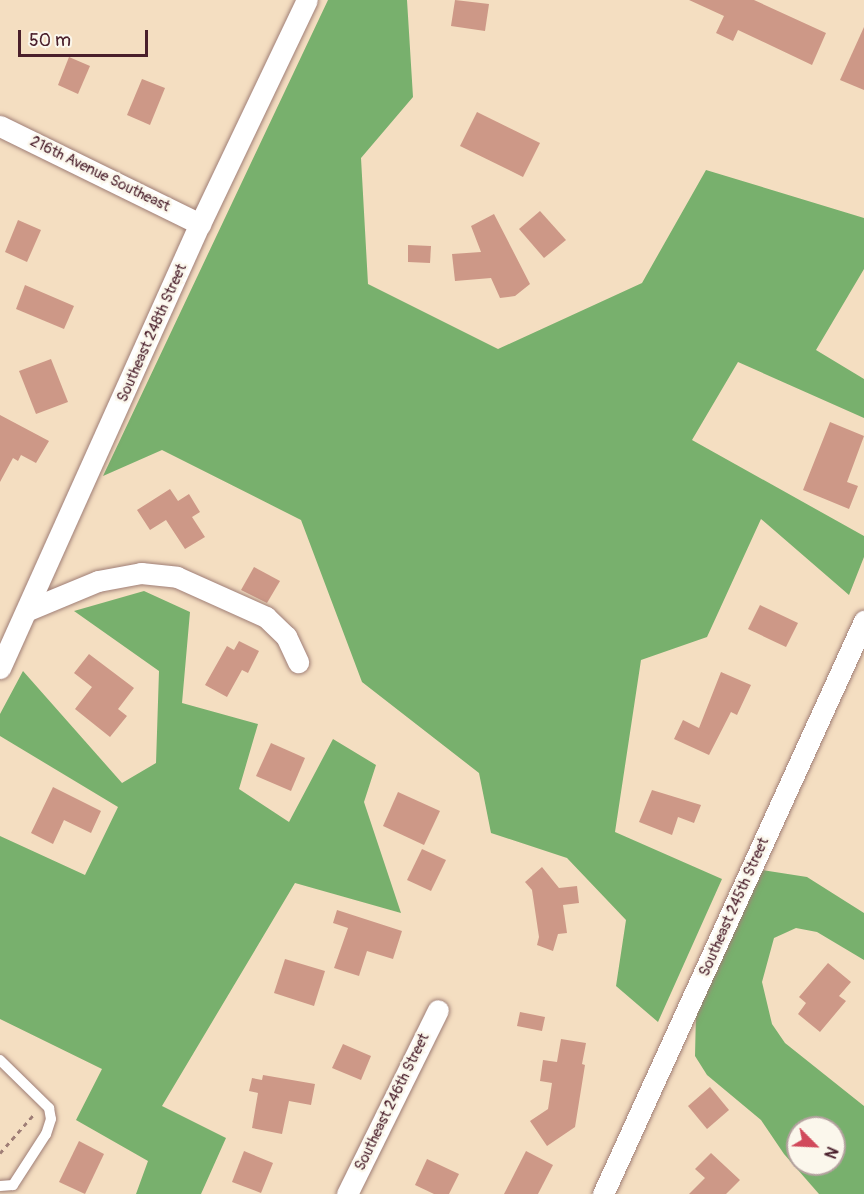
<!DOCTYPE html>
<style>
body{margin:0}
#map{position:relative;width:864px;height:1194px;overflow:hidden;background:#f4dec1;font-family:Pangolin,sans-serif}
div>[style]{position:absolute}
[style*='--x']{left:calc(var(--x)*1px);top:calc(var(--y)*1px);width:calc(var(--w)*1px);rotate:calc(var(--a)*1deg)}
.forest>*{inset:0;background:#78b06d}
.building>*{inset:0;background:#cd9887}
.path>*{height:3px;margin-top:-1.5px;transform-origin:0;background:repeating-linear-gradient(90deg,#9f7e76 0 4.5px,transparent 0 9px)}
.roads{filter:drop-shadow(0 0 2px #9f7e76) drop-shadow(0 0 2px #9f7e76)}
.service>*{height:10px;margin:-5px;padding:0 5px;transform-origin:5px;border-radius:5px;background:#fff}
.minor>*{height:21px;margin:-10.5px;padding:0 10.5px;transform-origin:10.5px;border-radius:10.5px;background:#fff}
span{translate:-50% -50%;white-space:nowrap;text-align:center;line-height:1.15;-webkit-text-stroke:5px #fbf7ec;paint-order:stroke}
.street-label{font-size:15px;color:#4a1f2b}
.north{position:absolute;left:786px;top:1116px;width:60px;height:60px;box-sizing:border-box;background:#fbf7ec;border:2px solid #b4a19f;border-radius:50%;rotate:114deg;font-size:16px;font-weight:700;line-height:24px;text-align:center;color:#4a1f2b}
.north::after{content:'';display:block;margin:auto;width:21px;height:27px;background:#d1495b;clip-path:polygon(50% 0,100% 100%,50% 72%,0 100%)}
.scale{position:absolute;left:18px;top:30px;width:130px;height:27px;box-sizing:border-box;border:3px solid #4a1f2b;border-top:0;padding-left:8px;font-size:18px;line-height:21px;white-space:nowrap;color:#4a1f2b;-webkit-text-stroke:4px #fbf7ec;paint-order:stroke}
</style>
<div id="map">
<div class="forest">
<div style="clip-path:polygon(328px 0,407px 0,413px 97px,361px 158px,368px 284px,498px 349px,642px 283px,706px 170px,864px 218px,864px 269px,816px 350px,864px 379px,864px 418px,738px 362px,692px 440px,864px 536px,864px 557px,849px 595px,761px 519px,707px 637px,641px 660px,615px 832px,722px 879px,658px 1022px,616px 986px,626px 920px,567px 858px,491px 833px,479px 773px,362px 682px,301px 520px,162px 450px,103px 476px)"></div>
<div style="clip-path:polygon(144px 591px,190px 612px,182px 703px,258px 724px,239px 789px,289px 822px,333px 739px,376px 765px,364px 802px,401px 913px,295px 883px,162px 1106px,226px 1138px,201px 1194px,136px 1194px,148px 1161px,76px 1120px,102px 1069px,0 1019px,0 836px,85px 875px,118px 807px,0 736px,0 714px,23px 671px,122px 783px,156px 763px,159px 671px,74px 611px)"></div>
<div style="clip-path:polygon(evenodd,762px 870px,807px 877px,864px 913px,864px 960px,817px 932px,796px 928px,774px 938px,762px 982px,772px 1024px,785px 1043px,864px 1106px,864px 1194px,819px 1194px,784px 1154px,761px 1120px,707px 1075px,695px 1056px,696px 1012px,762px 870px,798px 1128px,834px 1128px,834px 1164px,798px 1164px,798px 1128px)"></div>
</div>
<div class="building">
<div style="clip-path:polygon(455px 0,489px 4px,485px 31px,451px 26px)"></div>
<div style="clip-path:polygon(689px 0,754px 0,826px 33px,812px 65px,738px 30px,733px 41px,716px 33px,724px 16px)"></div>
<div style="clip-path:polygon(864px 27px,864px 90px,840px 80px)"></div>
<div style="clip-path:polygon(69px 57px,90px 66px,78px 94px,58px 85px)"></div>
<div style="clip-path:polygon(142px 79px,165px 88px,150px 125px,127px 115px)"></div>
<div style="clip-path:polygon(477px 112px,540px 143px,523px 177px,460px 146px)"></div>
<div style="clip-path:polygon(540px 211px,566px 240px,544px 258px,519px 229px)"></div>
<div style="clip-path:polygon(494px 214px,530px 284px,515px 296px,500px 298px,491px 278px,455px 281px,452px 254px,481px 252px,471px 226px)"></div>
<div style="clip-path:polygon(18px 220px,41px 230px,27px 262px,5px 252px)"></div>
<div style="clip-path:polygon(408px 245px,431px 246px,430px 263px,408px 262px)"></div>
<div style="clip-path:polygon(25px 285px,74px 306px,64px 329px,16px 309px)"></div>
<div style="clip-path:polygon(51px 359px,68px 402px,36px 414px,19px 371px)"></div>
<div style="clip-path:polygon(0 415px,49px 441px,36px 463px,21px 455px,18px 461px,13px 458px,0 482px)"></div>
<div style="clip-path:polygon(830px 422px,864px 436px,847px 482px,858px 486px,849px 509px,803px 490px)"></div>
<div style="clip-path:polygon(170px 489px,178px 501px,189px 494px,200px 512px,192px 517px,205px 537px,185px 549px,166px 520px,150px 530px,137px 510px)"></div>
<div style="clip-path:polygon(254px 567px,280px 581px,267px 603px,241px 590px)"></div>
<div style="clip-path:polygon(760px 605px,798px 623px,786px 647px,748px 629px)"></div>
<div style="clip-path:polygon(239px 641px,259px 651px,248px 673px,242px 670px,227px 697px,205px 685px,227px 646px,234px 650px)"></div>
<div style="clip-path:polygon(89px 654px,134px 688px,118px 709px,127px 716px,110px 737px,75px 709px,92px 687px,74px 673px)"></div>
<div style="clip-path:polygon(721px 672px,751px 685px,737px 715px,731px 712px,709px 755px,674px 739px,683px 720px,699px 728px)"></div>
<div style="clip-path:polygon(271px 743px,305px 758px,291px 791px,256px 776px)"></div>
<div style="clip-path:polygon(53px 787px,101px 811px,91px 833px,64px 820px,53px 844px,31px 833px)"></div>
<div style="clip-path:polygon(652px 790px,701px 805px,694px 823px,678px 817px,672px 835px,639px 822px)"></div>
<div style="clip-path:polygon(398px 792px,440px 811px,424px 845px,383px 826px)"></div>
<div style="clip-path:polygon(422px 849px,446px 860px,431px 891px,407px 880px)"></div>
<div style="clip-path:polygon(542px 867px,559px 888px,577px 886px,579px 903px,563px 905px,567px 933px,558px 934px,553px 951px,537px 945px,539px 937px,532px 890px,525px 882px)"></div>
<div style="clip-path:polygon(337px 910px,402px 931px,393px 959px,367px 951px,359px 976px,334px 968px,348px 928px,333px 923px)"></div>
<div style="clip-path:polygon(285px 959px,325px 971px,314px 1006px,274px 993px)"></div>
<div style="clip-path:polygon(828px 963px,851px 982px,839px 996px,846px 1001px,820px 1032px,798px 1014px,806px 1003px,799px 997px)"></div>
<div style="clip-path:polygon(520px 1012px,545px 1017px,542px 1031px,517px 1026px)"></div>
<div style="clip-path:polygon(561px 1039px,586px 1043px,582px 1064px,585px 1065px,575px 1127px,547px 1146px,530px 1121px,548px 1109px,552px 1083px,540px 1081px,543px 1060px,557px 1062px)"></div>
<div style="clip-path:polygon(343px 1044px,371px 1056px,361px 1080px,332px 1068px)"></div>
<div style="clip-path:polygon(263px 1075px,315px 1084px,311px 1105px,289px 1101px,282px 1134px,252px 1128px,258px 1093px,249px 1091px,252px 1078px,262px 1080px)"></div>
<div style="clip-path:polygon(710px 1087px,729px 1110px,707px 1129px,688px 1106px)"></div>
<div style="clip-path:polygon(79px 1141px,104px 1154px,85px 1194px,59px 1182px)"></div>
<div style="clip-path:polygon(244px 1151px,273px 1163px,261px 1193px,232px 1182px)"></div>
<div style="clip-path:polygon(526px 1151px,553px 1165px,538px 1194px,504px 1194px)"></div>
<div style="clip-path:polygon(711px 1153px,740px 1180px,726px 1194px,689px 1194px,705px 1178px,695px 1169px)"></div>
<div style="clip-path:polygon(427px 1159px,459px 1174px,449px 1194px,434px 1194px,415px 1185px)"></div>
</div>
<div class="path">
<div style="--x:0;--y:1153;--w:53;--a:-48.8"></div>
</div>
<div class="roads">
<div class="service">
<div style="--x:0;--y:1060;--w:69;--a:44.4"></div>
<div style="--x:49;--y:1108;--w:11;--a:80"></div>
<div style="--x:51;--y:1119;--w:16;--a:108"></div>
<div style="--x:46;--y:1134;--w:61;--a:122.9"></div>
<div style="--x:13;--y:1185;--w:13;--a:176"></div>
</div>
<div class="minor">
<div style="--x:0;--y:126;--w:223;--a:26.1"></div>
<div style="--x:28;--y:610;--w:76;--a:-22.5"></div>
<div style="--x:98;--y:581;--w:44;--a:-10.5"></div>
<div style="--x:141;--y:573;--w:36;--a:6"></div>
<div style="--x:177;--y:577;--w:98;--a:24.2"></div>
<div style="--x:266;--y:617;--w:28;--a:44"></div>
<div style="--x:286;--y:636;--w:29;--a:65"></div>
<div style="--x:0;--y:668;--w:487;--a:-65.8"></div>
<div style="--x:200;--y:224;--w:248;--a:-64.5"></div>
<div style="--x:347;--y:1194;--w:205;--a:-63.7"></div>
<div style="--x:603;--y:1194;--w:630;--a:-65.51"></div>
</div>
</div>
<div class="street-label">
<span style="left:100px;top:174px;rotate:26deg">216th Avenue Southeast</span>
<span style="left:152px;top:333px;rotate:-66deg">Southeast 248th Street</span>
<span style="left:734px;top:907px;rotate:-66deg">Southeast 245th Street</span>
<span style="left:392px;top:1102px;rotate:-64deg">Southeast 246th Street</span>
</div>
<div class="north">N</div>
<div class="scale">50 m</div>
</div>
